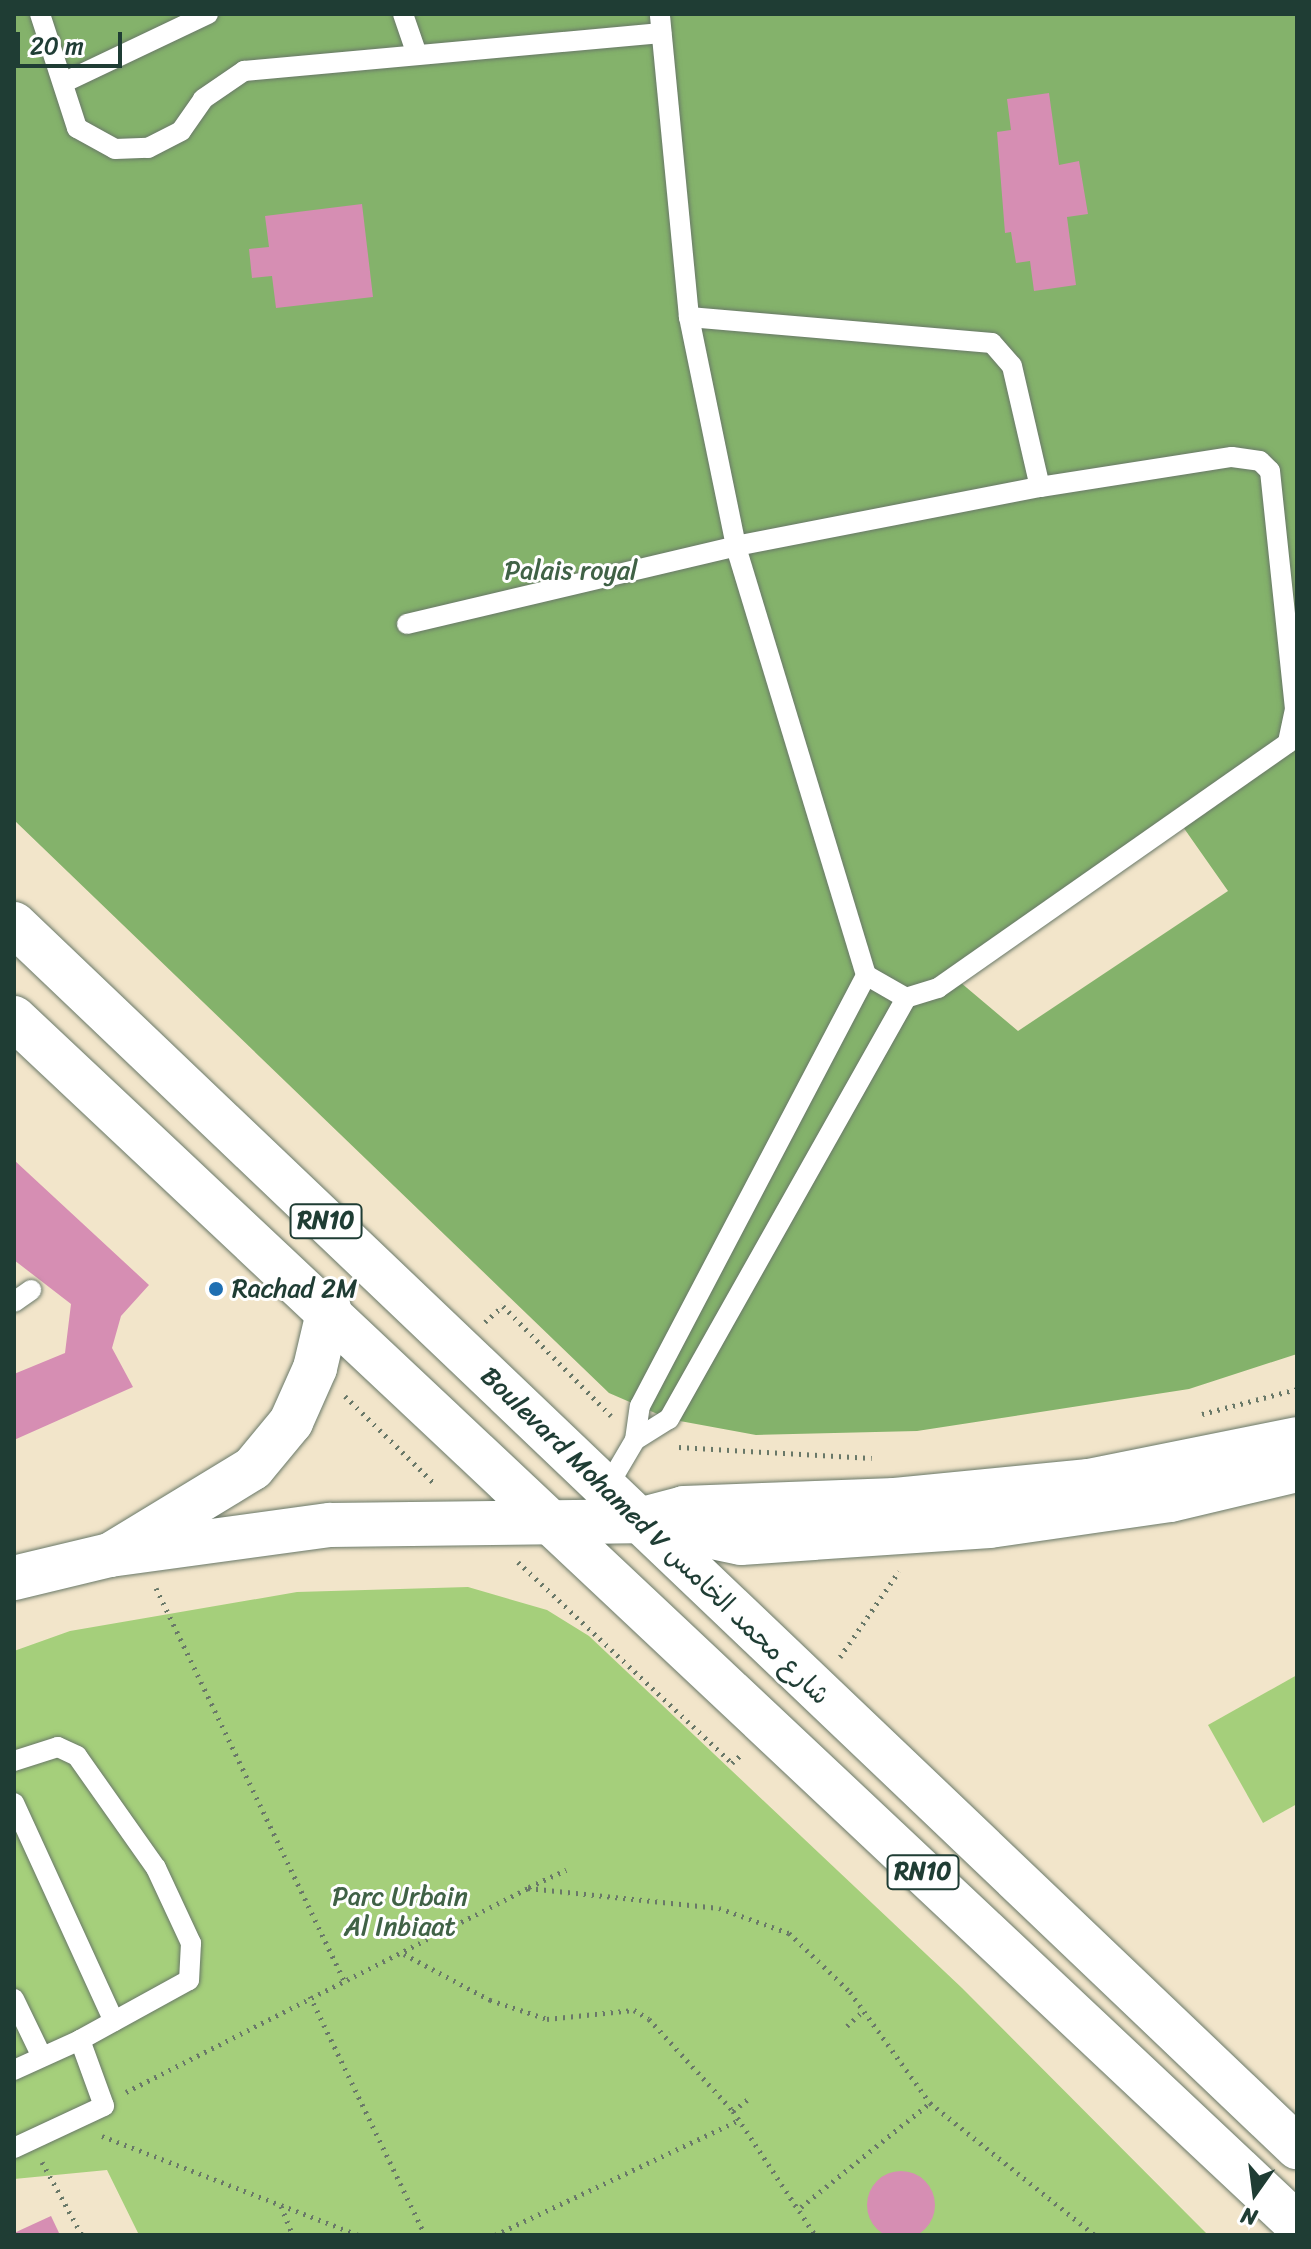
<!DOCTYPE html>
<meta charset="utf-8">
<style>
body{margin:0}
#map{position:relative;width:1311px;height:2249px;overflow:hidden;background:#f2e5ca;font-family:Sriracha,"Playpen Sans Arabic",sans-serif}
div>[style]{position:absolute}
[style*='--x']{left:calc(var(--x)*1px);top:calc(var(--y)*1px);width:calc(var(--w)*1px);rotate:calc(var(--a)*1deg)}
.green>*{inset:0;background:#a5cf7b}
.forest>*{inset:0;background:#84b26b}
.building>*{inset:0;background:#d68eb3}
.round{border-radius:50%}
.path>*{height:5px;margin-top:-2.5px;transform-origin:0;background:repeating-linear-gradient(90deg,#697868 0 2px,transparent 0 8px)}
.roads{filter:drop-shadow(0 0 2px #697868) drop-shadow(0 0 2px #697868)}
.service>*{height:20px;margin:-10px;padding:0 10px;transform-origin:10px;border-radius:10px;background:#fff}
.tertiary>*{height:44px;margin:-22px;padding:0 22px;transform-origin:22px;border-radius:22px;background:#fff}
.primary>*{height:44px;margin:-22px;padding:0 22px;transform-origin:22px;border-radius:22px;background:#fff}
.dots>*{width:22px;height:22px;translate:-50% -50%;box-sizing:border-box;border:4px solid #fff;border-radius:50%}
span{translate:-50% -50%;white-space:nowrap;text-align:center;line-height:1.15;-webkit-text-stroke:6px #fff;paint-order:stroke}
.shield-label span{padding:2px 6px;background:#fff;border:2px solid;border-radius:6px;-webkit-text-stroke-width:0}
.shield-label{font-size:24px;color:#1f3d34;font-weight:700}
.park-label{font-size:26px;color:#406246}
.poi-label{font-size:26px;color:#1f3d34}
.left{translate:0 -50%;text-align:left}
.street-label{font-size:26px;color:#1f3d34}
.frame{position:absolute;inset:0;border:16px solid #1f3d34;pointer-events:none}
.north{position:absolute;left:1215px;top:2153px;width:80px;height:80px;-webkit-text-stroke:6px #fff;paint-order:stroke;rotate:194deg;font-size:22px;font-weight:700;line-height:32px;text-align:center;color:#1f3d34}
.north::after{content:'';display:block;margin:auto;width:28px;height:36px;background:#1f3d34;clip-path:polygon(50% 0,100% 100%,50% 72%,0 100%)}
.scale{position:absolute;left:16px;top:32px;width:106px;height:36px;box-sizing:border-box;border:4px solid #1f3d34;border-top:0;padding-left:10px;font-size:24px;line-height:28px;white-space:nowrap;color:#1f3d34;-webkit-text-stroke:6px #fff;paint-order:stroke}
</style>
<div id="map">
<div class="green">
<div style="clip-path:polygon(468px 1587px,547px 1610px,589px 1636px,962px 1988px,1208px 2235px,139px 2235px,107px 2170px,14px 2179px,14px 1651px,70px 1631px,297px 1592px)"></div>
<div style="clip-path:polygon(1297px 1675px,1297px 1804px,1263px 1823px,1208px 1725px)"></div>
</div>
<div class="forest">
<div style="clip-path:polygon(evenodd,14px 14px,1297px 14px,1297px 1354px,1189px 1389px,917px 1431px,756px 1435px,669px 1419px,609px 1393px,14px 820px,14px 14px,1181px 824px,1228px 891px,1018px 1031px,954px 977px,1181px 824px)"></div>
</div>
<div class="building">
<div style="clip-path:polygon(1049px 93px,1059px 165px,1079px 161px,1088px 214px,1067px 217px,1076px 285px,1034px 291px,1030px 261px,1016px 263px,1011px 232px,1005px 233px,997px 132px,1011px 130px,1007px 99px)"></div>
<div style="clip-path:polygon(362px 204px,373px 297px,276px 308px,272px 276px,252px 278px,249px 249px,269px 247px,265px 216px)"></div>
<div style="clip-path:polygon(14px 1160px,149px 1285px,121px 1316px,112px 1348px,133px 1387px,14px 1440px,14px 1374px,65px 1353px,71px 1304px,14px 1260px)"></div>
<div class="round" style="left:867px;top:2171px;width:68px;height:68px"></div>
<div style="clip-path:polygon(51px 2216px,60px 2235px,14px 2235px,14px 2233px)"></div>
</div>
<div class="path">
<div style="--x:485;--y:1322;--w:24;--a:-42"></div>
<div style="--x:503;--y:1306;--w:154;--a:45.5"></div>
<div style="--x:345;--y:1396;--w:126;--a:44.4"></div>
<div style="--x:1202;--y:1414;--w:98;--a:-14.7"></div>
<div style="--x:679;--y:1447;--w:193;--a:3.3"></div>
<div style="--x:518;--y:1562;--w:294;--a:43.2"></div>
<div style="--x:732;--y:1763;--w:12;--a:-42"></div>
<div style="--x:156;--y:1588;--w:435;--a:64.4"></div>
<div style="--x:840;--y:1657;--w:104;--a:-55.5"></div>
<div style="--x:529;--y:1887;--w:41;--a:-24.7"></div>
<div style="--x:404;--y:1954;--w:98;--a:28.1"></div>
<div style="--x:490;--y:2000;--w:60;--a:18.4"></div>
<div style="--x:547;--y:2019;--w:87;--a:-5.9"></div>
<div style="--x:634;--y:2010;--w:17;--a:31"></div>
<div style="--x:649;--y:2019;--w:125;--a:47.6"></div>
<div style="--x:733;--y:2111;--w:149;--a:56.5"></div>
<div style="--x:310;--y:1996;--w:265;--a:64.3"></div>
<div style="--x:847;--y:2026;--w:22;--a:-43"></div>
<div style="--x:126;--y:2092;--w:451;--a:-26.9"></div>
<div style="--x:528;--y:1888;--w:192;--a:6"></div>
<div style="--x:719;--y:1908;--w:74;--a:19.7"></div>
<div style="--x:789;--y:1933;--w:85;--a:44"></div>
<div style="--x:850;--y:1992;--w:137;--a:54.2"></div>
<div style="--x:930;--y:2103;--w:211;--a:38.7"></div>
<div style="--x:733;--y:2111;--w:23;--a:-38"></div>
<div style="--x:102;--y:2136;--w:275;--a:21.1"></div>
<div style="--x:42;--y:2162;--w:83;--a:61.3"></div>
<div style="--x:281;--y:2206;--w:31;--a:68"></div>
<div style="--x:801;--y:2207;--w:166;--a:-38.9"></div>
<div style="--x:495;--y:2235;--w:270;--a:-25.2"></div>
</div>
<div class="roads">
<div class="service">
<div style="--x:40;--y:14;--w:120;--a:72"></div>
<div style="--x:77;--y:128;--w:43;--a:28.9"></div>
<div style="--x:115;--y:149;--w:33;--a:-2"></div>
<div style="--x:148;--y:148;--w:37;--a:-27"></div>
<div style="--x:181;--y:131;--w:39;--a:-55"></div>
<div style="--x:203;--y:99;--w:50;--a:-34.3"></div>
<div style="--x:244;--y:71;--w:419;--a:-5.2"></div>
<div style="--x:403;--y:14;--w:39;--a:71"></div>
<div style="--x:67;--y:81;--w:156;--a:-25.4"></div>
<div style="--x:689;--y:317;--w:304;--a:4.9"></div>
<div style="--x:992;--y:343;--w:30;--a:49"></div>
<div style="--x:1012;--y:366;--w:124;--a:77"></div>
<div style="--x:407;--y:624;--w:338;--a:-13.3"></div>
<div style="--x:736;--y:546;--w:310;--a:-11"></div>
<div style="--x:1040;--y:487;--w:194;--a:-8.9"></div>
<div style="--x:1232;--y:457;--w:28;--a:8"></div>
<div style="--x:1260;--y:461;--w:14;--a:45"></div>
<div style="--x:1270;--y:471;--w:239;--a:84"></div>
<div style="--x:1295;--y:709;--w:35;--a:102"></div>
<div style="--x:1288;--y:743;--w:427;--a:145"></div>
<div style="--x:938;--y:988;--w:34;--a:163"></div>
<div style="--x:906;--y:998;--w:46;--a:-150.1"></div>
<div style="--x:14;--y:1302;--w:21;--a:-35"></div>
<div style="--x:635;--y:1440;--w:40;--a:-32"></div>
<div style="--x:669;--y:1419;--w:483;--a:-60.6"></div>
<div style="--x:605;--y:1491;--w:59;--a:-59.5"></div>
<div style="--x:635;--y:1440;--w:34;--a:-82"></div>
<div style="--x:640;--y:1406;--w:487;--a:-62.3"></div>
<div style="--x:866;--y:975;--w:448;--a:-106.9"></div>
<div style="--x:736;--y:546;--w:234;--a:-101.6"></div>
<div style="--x:689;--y:317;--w:304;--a:-95.5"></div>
<div style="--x:14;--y:1761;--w:46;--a:-17.7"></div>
<div style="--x:58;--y:1747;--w:21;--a:25"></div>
<div style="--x:77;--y:1756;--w:137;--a:54.8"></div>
<div style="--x:156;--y:1868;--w:83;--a:65"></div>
<div style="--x:191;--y:1943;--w:37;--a:93"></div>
<div style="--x:189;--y:1980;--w:124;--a:151.2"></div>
<div style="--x:80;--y:2040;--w:70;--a:70"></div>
<div style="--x:104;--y:2106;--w:99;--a:155"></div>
<div style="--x:14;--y:1803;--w:240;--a:65.4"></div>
<div style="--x:14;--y:1999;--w:64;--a:64.2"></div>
<div style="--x:14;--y:2070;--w:72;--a:-24.4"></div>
</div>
<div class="tertiary">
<div style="--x:639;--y:1520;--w:47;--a:-14.9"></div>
<div style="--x:684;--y:1508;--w:211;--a:-2.2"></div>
<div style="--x:895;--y:1500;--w:195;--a:-5.6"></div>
<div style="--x:1089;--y:1481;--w:212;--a:-11.4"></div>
<div style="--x:14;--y:1578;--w:99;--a:-13.5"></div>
<div style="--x:110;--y:1555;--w:222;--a:-7.8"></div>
<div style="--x:330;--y:1525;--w:306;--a:-0.7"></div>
<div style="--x:636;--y:1521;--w:107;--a:11.8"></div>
<div style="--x:741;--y:1543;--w:249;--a:-3.9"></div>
<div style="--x:989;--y:1526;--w:183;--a:-8.2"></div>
<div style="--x:1170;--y:1500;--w:130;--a:-13.3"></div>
</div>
<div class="primary">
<div style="--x:14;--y:924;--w:1773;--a:43.63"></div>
<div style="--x:14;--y:1018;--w:1761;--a:43.23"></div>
<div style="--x:110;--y:1555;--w:167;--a:-31.3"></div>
<div style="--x:253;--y:1468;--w:60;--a:-50.4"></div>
<div style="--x:291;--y:1422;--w:59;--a:-66"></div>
<div style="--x:315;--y:1368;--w:61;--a:-76.7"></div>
</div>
</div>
<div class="dots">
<div style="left:216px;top:1289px;background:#1f6fb2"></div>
</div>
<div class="shield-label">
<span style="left:326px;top:1221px">RN10</span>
<span style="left:923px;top:1872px">RN10</span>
</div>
<div class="park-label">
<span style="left:571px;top:571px">Palais royal</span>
<span style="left:400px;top:1912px">Parc Urbain<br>Al Inbiaat</span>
</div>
<div class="poi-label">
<span class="left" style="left:232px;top:1289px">Rachad 2M</span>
</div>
<div class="street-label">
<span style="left:655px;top:1536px;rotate:44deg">Boulevard Mohamed V شارع محمد الخامس</span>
</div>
<div class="frame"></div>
<div class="north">N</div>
<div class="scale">20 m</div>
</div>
